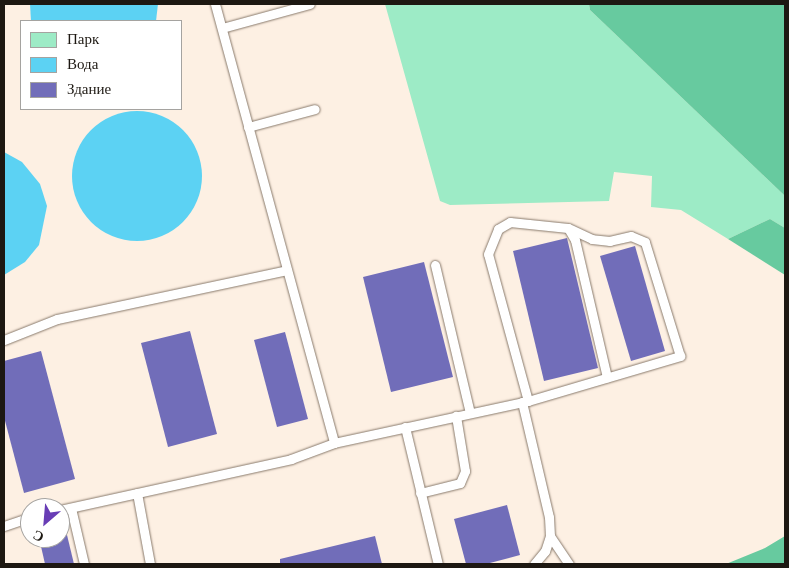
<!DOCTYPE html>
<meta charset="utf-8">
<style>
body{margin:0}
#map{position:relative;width:789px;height:568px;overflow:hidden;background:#fdf0e3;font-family:Georgia,serif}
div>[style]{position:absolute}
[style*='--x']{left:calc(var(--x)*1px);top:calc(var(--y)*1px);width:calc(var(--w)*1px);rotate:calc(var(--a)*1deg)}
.green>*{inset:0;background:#9debc6}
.forest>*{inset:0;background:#67ca9f}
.water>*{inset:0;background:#5cd2f3}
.round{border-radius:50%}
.building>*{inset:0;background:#716db9}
.roads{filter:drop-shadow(0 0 1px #897a6c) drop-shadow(0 0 1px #897a6c)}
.service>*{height:9px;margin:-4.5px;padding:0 4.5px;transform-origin:4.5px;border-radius:4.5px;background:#fff}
span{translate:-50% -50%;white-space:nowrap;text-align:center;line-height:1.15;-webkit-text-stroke:4px #fff;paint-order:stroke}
.frame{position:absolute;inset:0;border:5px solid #1d1812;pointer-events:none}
.legend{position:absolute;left:20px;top:20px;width:162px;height:90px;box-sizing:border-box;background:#fff;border:1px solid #a5a3a0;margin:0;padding:6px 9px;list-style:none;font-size:15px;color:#1d1812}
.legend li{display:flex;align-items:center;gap:10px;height:25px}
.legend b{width:25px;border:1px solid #a5a3a0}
.north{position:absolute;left:20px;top:498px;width:50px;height:50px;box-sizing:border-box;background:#fff;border:1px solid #a5a3a0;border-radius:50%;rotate:207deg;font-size:14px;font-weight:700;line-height:20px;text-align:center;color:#1d1812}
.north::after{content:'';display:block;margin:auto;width:18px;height:22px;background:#683db5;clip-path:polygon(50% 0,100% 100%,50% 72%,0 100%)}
</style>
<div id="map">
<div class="green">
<div style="clip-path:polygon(385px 4px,589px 4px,590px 10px,785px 196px,785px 228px,770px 219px,728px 239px,681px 210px,651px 207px,652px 176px,614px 172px,609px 201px,450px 205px,440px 201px)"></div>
</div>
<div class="forest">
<div style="clip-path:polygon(589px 4px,785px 4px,785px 196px,590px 10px)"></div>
<div style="clip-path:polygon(770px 219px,785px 228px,785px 275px,728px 239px)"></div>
<div style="clip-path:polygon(785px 536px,785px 564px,726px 564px,765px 548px)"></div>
</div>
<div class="water">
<div style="clip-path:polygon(30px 4px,158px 4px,156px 21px,31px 21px)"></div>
<div class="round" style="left:72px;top:111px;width:130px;height:130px"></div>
<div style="clip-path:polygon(4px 152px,22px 162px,40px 184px,47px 206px,39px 245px,25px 262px,4px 275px)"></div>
</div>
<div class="building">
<div style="clip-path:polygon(567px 238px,598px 368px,544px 381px,513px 251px)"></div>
<div style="clip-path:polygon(635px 246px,665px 351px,631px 361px,600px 256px)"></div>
<div style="clip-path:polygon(424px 262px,453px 377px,391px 392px,363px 277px)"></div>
<div style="clip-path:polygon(190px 331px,217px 434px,168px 447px,141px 343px)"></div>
<div style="clip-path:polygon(285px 332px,308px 419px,277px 427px,254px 340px)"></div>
<div style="clip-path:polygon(41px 351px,75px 479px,24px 493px,4px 417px,4px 361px)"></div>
<div style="clip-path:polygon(507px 505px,520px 555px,486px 564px,466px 564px,454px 519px)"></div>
<div style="clip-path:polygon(67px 535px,74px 564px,45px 564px,40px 542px)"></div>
<div style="clip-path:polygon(375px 536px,382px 564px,280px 564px,280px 559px)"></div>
</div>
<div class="roads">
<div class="service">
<div style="--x:215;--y:4;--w:455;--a:74.8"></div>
<div style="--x:222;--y:28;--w:91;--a:-15.3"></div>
<div style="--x:248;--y:127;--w:69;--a:-15"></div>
<div style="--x:435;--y:265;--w:152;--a:76.7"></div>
<div style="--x:4;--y:340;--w:57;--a:-21.6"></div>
<div style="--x:57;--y:319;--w:235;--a:-12"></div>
<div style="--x:528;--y:401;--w:152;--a:-105.2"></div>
<div style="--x:488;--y:254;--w:27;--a:-68"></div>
<div style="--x:498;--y:229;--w:14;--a:-30"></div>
<div style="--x:510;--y:222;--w:58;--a:5.9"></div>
<div style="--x:568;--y:228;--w:14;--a:60"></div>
<div style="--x:575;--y:240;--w:141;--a:76.9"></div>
<div style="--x:522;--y:402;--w:118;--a:76.8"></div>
<div style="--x:549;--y:517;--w:19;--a:87"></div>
<div style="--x:550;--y:536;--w:16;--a:108"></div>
<div style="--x:545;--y:551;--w:17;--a:130"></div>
<div style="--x:405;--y:427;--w:141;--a:76.5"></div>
<div style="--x:137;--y:493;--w:72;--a:79.6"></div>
<div style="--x:420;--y:493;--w:41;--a:-14"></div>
<div style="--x:460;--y:483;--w:13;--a:-67"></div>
<div style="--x:465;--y:471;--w:56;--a:-99.3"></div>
<div style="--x:71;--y:508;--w:57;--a:76.9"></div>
<div style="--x:60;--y:510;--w:237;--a:-12.4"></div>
<div style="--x:291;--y:459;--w:46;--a:-20.4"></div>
<div style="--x:334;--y:443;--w:198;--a:-12.2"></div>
<div style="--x:528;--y:401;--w:159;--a:-16.5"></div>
<div style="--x:680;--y:356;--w:119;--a:-107.1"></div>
<div style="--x:645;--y:242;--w:15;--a:-157"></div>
<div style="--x:631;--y:236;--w:22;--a:167"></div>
<div style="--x:610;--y:241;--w:18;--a:-174"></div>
<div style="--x:592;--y:239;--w:26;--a:-155"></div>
<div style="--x:4;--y:526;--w:28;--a:-19"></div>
<div style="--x:550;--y:536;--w:34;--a:56"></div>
</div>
</div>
<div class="frame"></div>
<ul class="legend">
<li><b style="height:14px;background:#9debc6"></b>Парк</li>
<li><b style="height:14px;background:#5cd2f3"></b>Вода</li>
<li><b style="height:14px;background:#716db9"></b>Здание</li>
</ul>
<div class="north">С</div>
</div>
